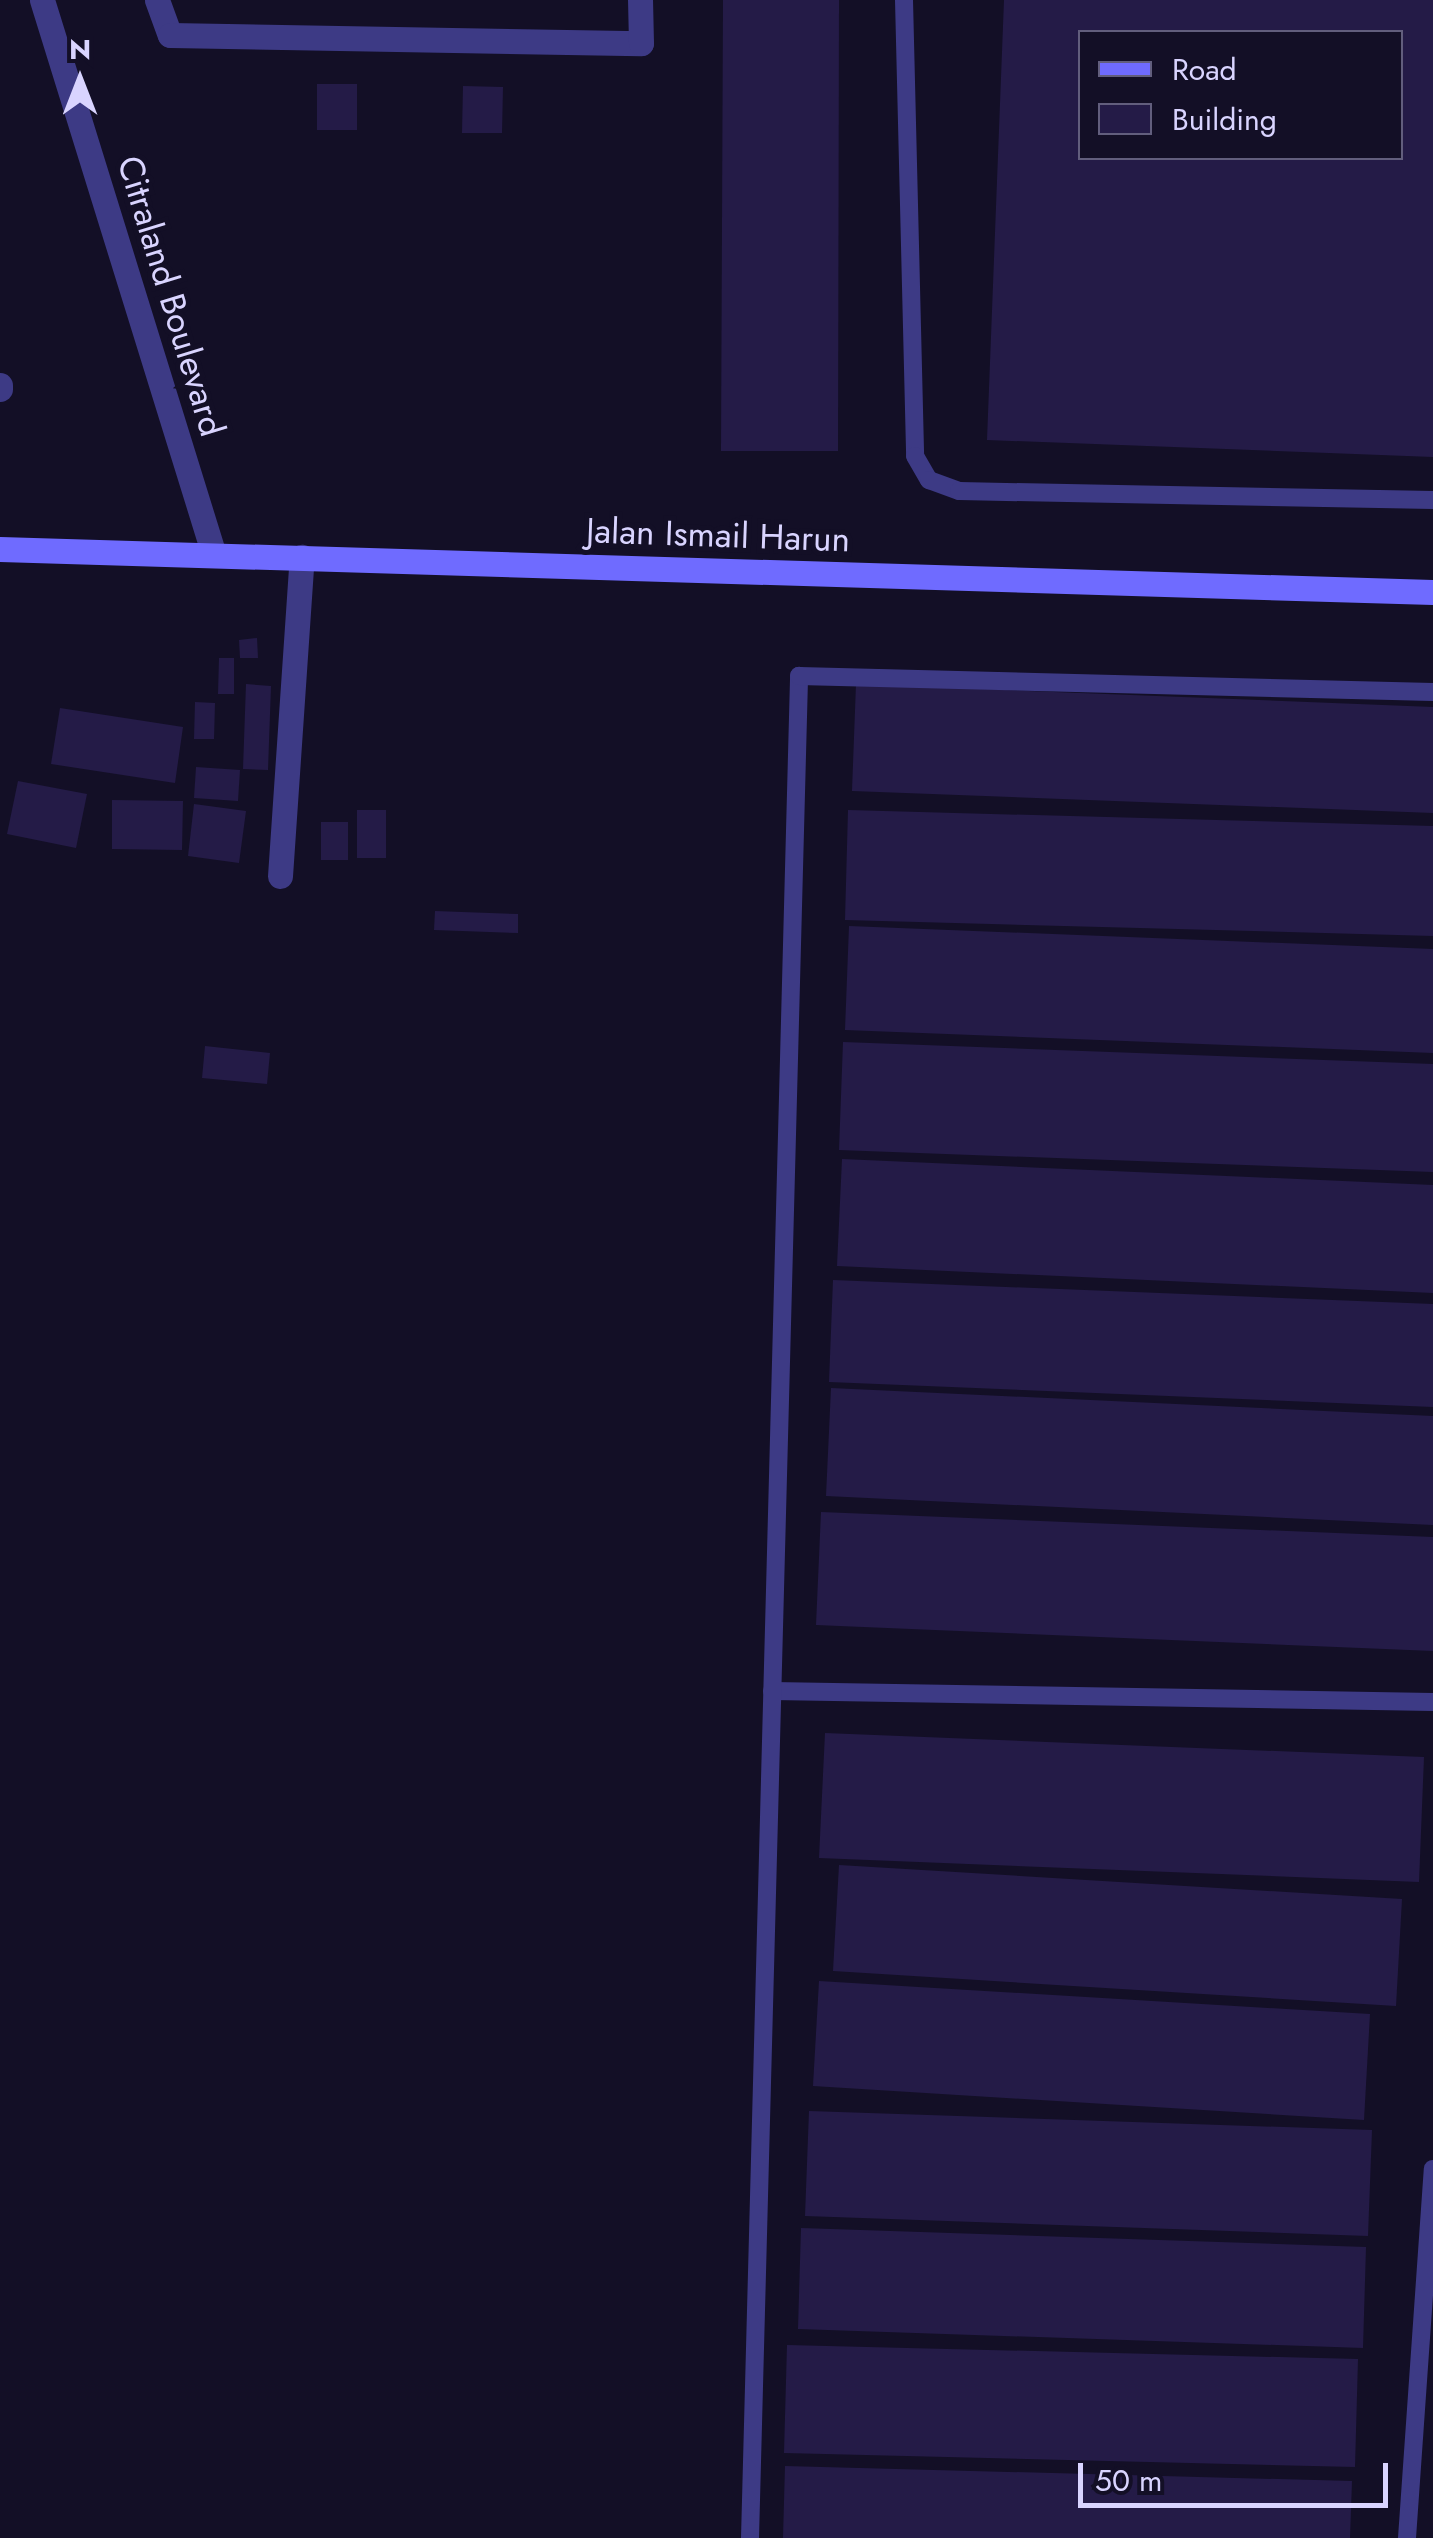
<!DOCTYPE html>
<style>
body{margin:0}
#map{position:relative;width:1433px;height:2538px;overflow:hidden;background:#130f26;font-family:Jost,sans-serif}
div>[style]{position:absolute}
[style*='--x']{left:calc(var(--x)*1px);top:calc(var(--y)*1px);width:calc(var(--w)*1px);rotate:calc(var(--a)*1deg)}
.building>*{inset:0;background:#241b47}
.lane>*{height:18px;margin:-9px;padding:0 9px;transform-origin:9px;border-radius:9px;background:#3d3a85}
.street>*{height:25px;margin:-12.5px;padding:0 12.5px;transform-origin:12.5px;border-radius:12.5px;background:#3d3a85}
.secondary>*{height:25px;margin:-12.5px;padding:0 12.5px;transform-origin:12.5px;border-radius:12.5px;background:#6f6bff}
span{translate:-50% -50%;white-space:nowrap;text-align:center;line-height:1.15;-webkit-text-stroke:10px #130f26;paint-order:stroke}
.street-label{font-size:35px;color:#d9d4ff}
.legend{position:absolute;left:1078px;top:30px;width:325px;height:130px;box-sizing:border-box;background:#130f26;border:2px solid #625e7d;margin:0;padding:12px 18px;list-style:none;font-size:30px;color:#d9d4ff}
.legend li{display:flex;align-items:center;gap:20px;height:50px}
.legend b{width:50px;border:2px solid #625e7d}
.north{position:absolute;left:30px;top:30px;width:100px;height:100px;-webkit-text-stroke:8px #130f26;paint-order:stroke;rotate:0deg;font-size:28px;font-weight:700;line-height:40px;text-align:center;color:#d9d4ff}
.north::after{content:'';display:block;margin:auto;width:35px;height:45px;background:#d9d4ff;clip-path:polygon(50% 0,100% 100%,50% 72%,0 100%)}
.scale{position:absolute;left:1078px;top:2463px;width:310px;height:45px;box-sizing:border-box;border:5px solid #d9d4ff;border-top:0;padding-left:12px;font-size:30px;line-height:35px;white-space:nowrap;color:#d9d4ff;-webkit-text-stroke:8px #130f26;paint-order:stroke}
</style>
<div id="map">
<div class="building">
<div style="clip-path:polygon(723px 0,839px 0,838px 451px,721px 451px)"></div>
<div style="clip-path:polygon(evenodd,1004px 0,1433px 0,1433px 457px,987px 440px,1004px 0,1080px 32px,1400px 32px,1400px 158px,1080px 158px,1080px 32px)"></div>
<div style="clip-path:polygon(317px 84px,357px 84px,357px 130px,317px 130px)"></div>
<div style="clip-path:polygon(463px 86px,503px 87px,502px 133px,462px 133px)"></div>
<div style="clip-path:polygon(257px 638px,258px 658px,240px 658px,239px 640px)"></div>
<div style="clip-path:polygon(219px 658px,234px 658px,234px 694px,218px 694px)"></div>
<div style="clip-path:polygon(246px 684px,271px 686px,268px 770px,243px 769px)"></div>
<div style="clip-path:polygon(856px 684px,1433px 707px,1433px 813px,852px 791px)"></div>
<div style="clip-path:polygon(195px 702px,215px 703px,214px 739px,194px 739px)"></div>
<div style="clip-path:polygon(60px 708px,183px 727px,175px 783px,51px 764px)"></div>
<div style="clip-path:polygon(196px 767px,240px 770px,238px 801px,194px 798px)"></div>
<div style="clip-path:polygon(18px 781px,87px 794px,76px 848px,7px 834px)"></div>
<div style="clip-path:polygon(112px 800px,183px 801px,182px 850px,112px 849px)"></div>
<div style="clip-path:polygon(194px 804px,246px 811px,239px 863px,188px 856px)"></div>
<div style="clip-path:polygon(357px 810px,386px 810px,386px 858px,357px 858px)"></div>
<div style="clip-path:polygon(848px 810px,1433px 826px,1433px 936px,845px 920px)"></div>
<div style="clip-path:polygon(321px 822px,348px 822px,348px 860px,321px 860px)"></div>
<div style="clip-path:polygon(435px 911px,518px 914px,518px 933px,434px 930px)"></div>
<div style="clip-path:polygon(849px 926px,1433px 949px,1433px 1053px,845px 1030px)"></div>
<div style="clip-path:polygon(843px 1042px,1433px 1064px,1433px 1172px,839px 1150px)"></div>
<div style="clip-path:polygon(205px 1046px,270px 1053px,267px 1084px,202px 1078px)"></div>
<div style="clip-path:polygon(842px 1159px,1433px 1185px,1433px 1293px,837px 1266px)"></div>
<div style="clip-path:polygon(833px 1280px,1433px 1304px,1433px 1407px,829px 1382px)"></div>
<div style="clip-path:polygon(831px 1388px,1433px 1416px,1433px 1525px,826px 1496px)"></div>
<div style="clip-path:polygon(821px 1512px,1433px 1537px,1433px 1651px,816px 1625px)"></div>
<div style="clip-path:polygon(825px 1733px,1424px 1757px,1419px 1882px,819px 1858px)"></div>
<div style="clip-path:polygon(839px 1865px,1402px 1899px,1396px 2006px,833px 1971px)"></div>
<div style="clip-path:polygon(819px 1981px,1370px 2014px,1364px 2120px,813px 2086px)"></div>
<div style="clip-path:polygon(809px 2111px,1372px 2130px,1368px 2236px,805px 2216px)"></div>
<div style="clip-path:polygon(801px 2228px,1366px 2247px,1363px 2348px,798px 2329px)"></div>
<div style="clip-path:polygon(787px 2345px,1358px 2359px,1355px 2467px,784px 2453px)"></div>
<div style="clip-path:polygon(785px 2466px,1352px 2481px,1350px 2538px,783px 2538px)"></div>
</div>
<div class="lane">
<div style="--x:904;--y:0;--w:456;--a:88.6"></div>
<div style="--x:915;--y:456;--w:28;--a:60"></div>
<div style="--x:929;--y:480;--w:32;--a:20"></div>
<div style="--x:959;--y:491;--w:474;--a:1.1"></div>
<div style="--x:772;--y:1691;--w:661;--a:0.95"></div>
<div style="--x:750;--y:2538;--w:1863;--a:-88.49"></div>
<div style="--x:799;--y:676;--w:634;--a:1.45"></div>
<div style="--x:1407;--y:2538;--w:370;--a:-86"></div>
</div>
<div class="street">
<div style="--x:42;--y:0;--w:581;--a:72.78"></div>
<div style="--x:157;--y:0;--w:37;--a:70"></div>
<div style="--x:170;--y:35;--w:471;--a:1"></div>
<div style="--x:641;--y:43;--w:43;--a:-91.3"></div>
<div style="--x:0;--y:385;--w:4;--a:90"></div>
<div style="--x:280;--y:876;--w:320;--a:-86.1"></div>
</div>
<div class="secondary">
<div style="--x:0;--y:549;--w:1434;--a:1.72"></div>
</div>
<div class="street-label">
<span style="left:171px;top:296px;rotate:73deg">Citraland Boulevard</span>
<span style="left:718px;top:535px;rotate:2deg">Jalan Ismail Harun</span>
</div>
<ul class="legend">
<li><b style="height:12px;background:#6f6bff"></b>Road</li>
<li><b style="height:28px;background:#241b47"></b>Building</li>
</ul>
<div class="north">N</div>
<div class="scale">50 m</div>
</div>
